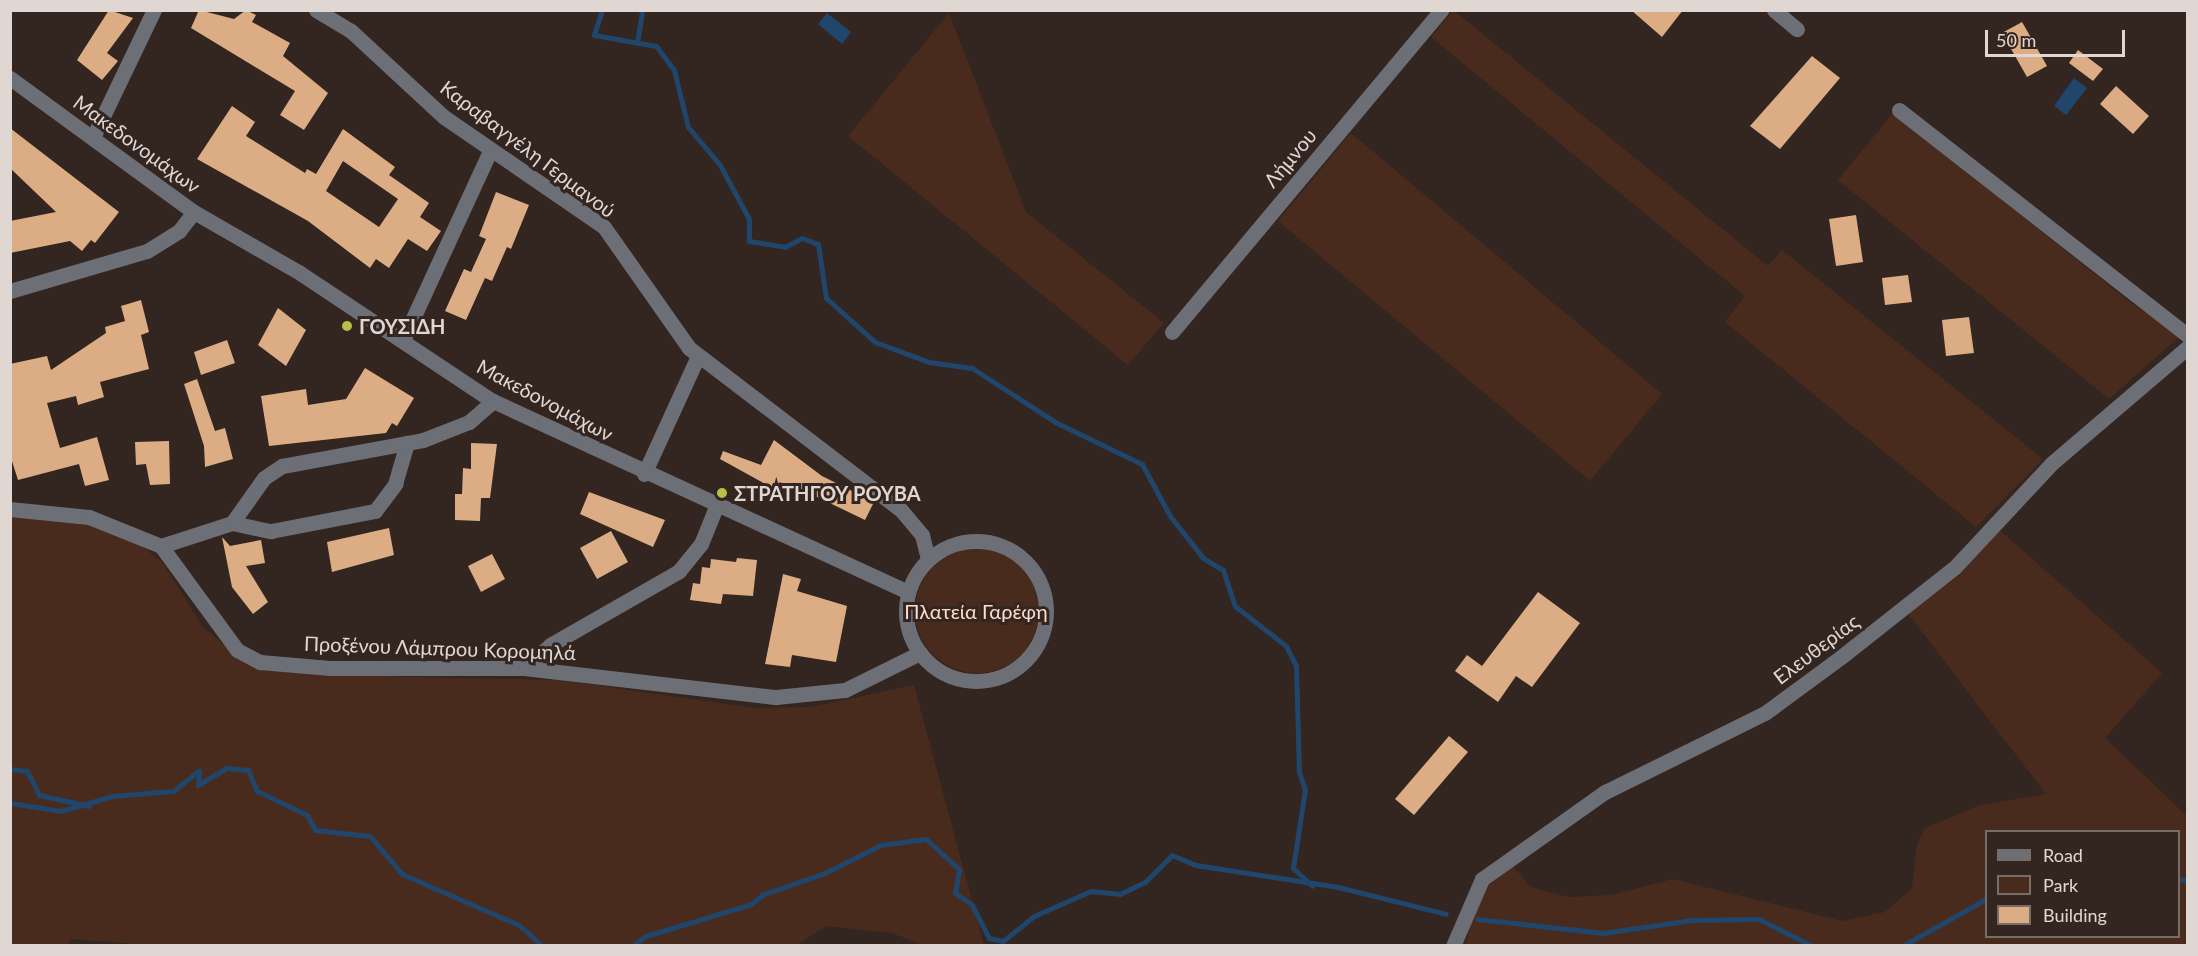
<!DOCTYPE html>
<meta charset="utf-8">
<style>
body{margin:0}
#map{position:relative;width:2198px;height:956px;overflow:hidden;background:#33251f;font-family:Lato,sans-serif}
div>[style]{position:absolute}
[style*='--x']{left:calc(var(--x)*1px);top:calc(var(--y)*1px);width:calc(var(--w)*1px);rotate:calc(var(--a)*1deg)}
.green>*{inset:0;background:#492b1d}
.round{border-radius:50%}
.water>*{inset:0;background:#20466c}
.stream>*{height:5px;margin:-2.5px;padding:0 2.5px;transform-origin:2.5px;border-radius:2.5px;background:#20466c}
.building>*{inset:0;background:#dcad84}
.minor>*{height:15px;margin:-7.5px;padding:0 7.5px;transform-origin:7.5px;border-radius:7.5px;background:#6c6f76}
.minor>.ring{margin:-7.5px;padding:0;box-sizing:content-box;background:none;border:15px solid #6c6f76;border-radius:50%}
.dots>*{width:16px;height:16px;translate:-50% -50%;box-sizing:border-box;border:3px solid #33251f;border-radius:50%}
span{translate:-50% -50%;white-space:nowrap;text-align:center;line-height:1.15;-webkit-text-stroke:6px #33251f;paint-order:stroke}
.street-label{font-size:20px;color:#e0d6d2}
.poi-label{font-size:20px;color:#e0d6d2;font-weight:700}
.left{translate:0 -50%;text-align:left}
.park-label{font-size:20px;color:#fedbcd}
.frame{position:absolute;inset:0;border:12px solid #e0d6d2;pointer-events:none}
.legend{position:absolute;left:1985px;top:830px;width:195px;height:108px;box-sizing:border-box;background:#33251f;border:2px solid #786c67;margin:0;padding:8px 10px;list-style:none;font-size:18px;color:#e0d6d2}
.legend li{display:flex;align-items:center;gap:12px;height:30px}
.legend b{width:30px;border:2px solid #786c67}
.scale{position:absolute;left:1985px;top:30px;width:140px;height:27px;box-sizing:border-box;border:3px solid #e0d6d2;border-top:0;padding-left:8px;font-size:18px;line-height:21px;white-space:nowrap;color:#e0d6d2;-webkit-text-stroke:4px #33251f;paint-order:stroke}
</style>
<div id="map">
<div class="green">
<div style="clip-path:polygon(1453px 10px,1768px 266px,1782px 250px,2043px 459px,1976px 527px,1725px 322px,1745px 296px,1431px 37px)"></div>
<div style="clip-path:polygon(949px 13px,1026px 212px,1164px 323px,1128px 365px,848px 136px)"></div>
<div style="clip-path:polygon(1893px 113px,2127px 300px,2180px 336px,2109px 399px,1838px 180px)"></div>
<div style="clip-path:polygon(1351px 133px,1662px 394px,1590px 481px,1278px 221px)"></div>
<div style="clip-path:polygon(10px 512px,98px 524px,138px 543px,162px 562px,203px 627px,243px 661px,324px 675px,559px 680px,754px 708px,810px 707px,914px 685px,984px 945px,923px 945px,892px 933px,826px 926px,796px 946px,161px 946px,72px 939px,66px 945px,11px 945px)"></div>
<div style="clip-path:polygon(evenodd,1998px 529px,2162px 673px,2105px 738px,2187px 816px,2187px 945px,1465px 946px,1480px 889px,1510px 863px,1531px 887px,1568px 897px,1611px 895px,1673px 879px,1842px 921px,1885px 912px,1912px 888px,1917px 844px,1925px 828px,1980px 805px,2046px 794px,1906px 611px,1998px 529px,1986px 832px,2178px 832px,2178px 936px,1986px 936px,1986px 832px)"></div>
<div class="round" style="left:915px;top:549px;width:124px;height:124px"></div>
</div>
<div class="water">
<div style="clip-path:polygon(827px 13px,851px 32px,842px 44px,818px 24px)"></div>
<div style="clip-path:polygon(2074px 78px,2087px 88px,2066px 115px,2054px 106px)"></div>
</div>
<div class="stream">
<div style="--x:602;--y:10;--w:26;--a:108"></div>
<div style="--x:594;--y:35;--w:63;--a:10.1"></div>
<div style="--x:656;--y:46;--w:30;--a:53"></div>
<div style="--x:674;--y:70;--w:59;--a:76.2"></div>
<div style="--x:688;--y:127;--w:50;--a:49.9"></div>
<div style="--x:720;--y:165;--w:61;--a:61.8"></div>
<div style="--x:749;--y:219;--w:22;--a:90"></div>
<div style="--x:749;--y:241;--w:36;--a:9"></div>
<div style="--x:785;--y:247;--w:19;--a:-28"></div>
<div style="--x:802;--y:238;--w:17;--a:21"></div>
<div style="--x:818;--y:244;--w:55;--a:81.6"></div>
<div style="--x:826;--y:298;--w:66;--a:41.9"></div>
<div style="--x:875;--y:342;--w:58;--a:20.3"></div>
<div style="--x:929;--y:362;--w:43;--a:7.9"></div>
<div style="--x:972;--y:368;--w:99;--a:33"></div>
<div style="--x:1055;--y:422;--w:97;--a:25.8"></div>
<div style="--x:1142;--y:464;--w:59;--a:61.7"></div>
<div style="--x:1170;--y:516;--w:53;--a:51.8"></div>
<div style="--x:1203;--y:558;--w:23;--a:31"></div>
<div style="--x:1223;--y:570;--w:38;--a:72"></div>
<div style="--x:1235;--y:606;--w:65;--a:38.1"></div>
<div style="--x:1286;--y:646;--w:22;--a:63"></div>
<div style="--x:1296;--y:666;--w:106;--a:88.4"></div>
<div style="--x:1299;--y:772;--w:18;--a:71"></div>
<div style="--x:1305;--y:789;--w:80;--a:98.6"></div>
<div style="--x:1293;--y:868;--w:26;--a:43"></div>
<div style="--x:637;--y:43;--w:33;--a:-81"></div>
<div style="--x:10;--y:769;--w:17;--a:7"></div>
<div style="--x:27;--y:771;--w:27;--a:63"></div>
<div style="--x:39;--y:795;--w:51;--a:12.4"></div>
<div style="--x:10;--y:803;--w:52;--a:8.9"></div>
<div style="--x:61;--y:811;--w:53;--a:-16.4"></div>
<div style="--x:112;--y:796;--w:61;--a:-4.7"></div>
<div style="--x:173;--y:791;--w:33;--a:-38"></div>
<div style="--x:199;--y:771;--w:14;--a:94"></div>
<div style="--x:198;--y:785;--w:33;--a:-31"></div>
<div style="--x:226;--y:768;--w:22;--a:5"></div>
<div style="--x:248;--y:770;--w:23;--a:67"></div>
<div style="--x:257;--y:791;--w:55;--a:25.6"></div>
<div style="--x:307;--y:815;--w:17;--a:62"></div>
<div style="--x:315;--y:830;--w:55;--a:6.2"></div>
<div style="--x:370;--y:836;--w:50;--a:49.9"></div>
<div style="--x:402;--y:874;--w:128;--a:23.6"></div>
<div style="--x:519;--y:925;--w:31;--a:42"></div>
<div style="--x:2178;--y:879;--w:10;--a:11"></div>
<div style="--x:1477;--y:919;--w:127;--a:6.3"></div>
<div style="--x:1603;--y:933;--w:90;--a:-8.3"></div>
<div style="--x:1692;--y:920;--w:67;--a:-0.9"></div>
<div style="--x:1759;--y:919;--w:59;--a:27"></div>
<div style="--x:632;--y:946;--w:17;--a:-36"></div>
<div style="--x:646;--y:936;--w:110;--a:-16.9"></div>
<div style="--x:751;--y:904;--w:16;--a:-38"></div>
<div style="--x:764;--y:894;--w:65;--a:-19"></div>
<div style="--x:825;--y:873;--w:63;--a:-26.6"></div>
<div style="--x:881;--y:845;--w:45;--a:-7.6"></div>
<div style="--x:926;--y:839;--w:45;--a:42.3"></div>
<div style="--x:959;--y:869;--w:24;--a:99"></div>
<div style="--x:955;--y:893;--w:21;--a:35"></div>
<div style="--x:972;--y:905;--w:37;--a:63"></div>
<div style="--x:989;--y:938;--w:14;--a:12"></div>
<div style="--x:1003;--y:941;--w:40;--a:-39"></div>
<div style="--x:1034;--y:916;--w:62;--a:-23.7"></div>
<div style="--x:1091;--y:891;--w:29;--a:6"></div>
<div style="--x:1120;--y:894;--w:28;--a:-26"></div>
<div style="--x:1145;--y:882;--w:38;--a:-45"></div>
<div style="--x:1172;--y:855;--w:26;--a:23"></div>
<div style="--x:1196;--y:865;--w:144;--a:8.8"></div>
<div style="--x:1338;--y:887;--w:111;--a:14"></div>
<div style="--x:1902;--y:946;--w:96;--a:-29.2"></div>
</div>
<div class="building">
<div style="clip-path:polygon(109px 10px,133px 18px,107px 53px,118px 61px,102px 80px,77px 60px)"></div>
<div style="clip-path:polygon(199px 10px,234px 19px,246px 10px,256px 15px,252px 22px,290px 43px,283px 56px,328px 93px,304px 130px,280px 115px,295px 91px,191px 28px)"></div>
<div style="clip-path:polygon(1631px 10px,1683px 10px,1662px 37px)"></div>
<div style="clip-path:polygon(2022px 22px,2047px 66px,2027px 77px,2002px 33px)"></div>
<div style="clip-path:polygon(2078px 50px,2103px 69px,2093px 81px,2069px 63px)"></div>
<div style="clip-path:polygon(1812px 56px,1840px 78px,1780px 149px,1750px 126px)"></div>
<div style="clip-path:polygon(2116px 86px,2149px 116px,2133px 134px,2100px 104px)"></div>
<div style="clip-path:polygon(evenodd,232px 106px,255px 122px,246px 136px,305px 173px,307px 169px,316px 174px,343px 129px,395px 167px,389px 175px,429px 203px,420px 217px,441px 231px,427px 251px,408px 239px,389px 268px,376px 259px,370px 268px,308px 221px,197px 159px,232px 106px,343px 161px,398px 199px,379px 227px,326px 191px,343px 161px)"></div>
<div style="clip-path:polygon(10px 128px,119px 212px,95px 243px,91px 240px,82px 251px,70px 241px,10px 253px,10px 221px,56px 212px,10px 168px)"></div>
<div style="clip-path:polygon(496px 192px,529px 205px,511px 249px,507px 247px,492px 281px,485px 278px,466px 320px,445px 311px,464px 269px,471px 272px,486px 239px,479px 236px)"></div>
<div style="clip-path:polygon(1856px 215px,1863px 262px,1836px 266px,1829px 219px)"></div>
<div style="clip-path:polygon(1908px 275px,1912px 302px,1885px 305px,1882px 278px)"></div>
<div style="clip-path:polygon(141px 300px,149px 332px,141px 335px,149px 369px,100px 382px,104px 397px,78px 405px,76px 396px,47px 403px,60px 448px,97px 437px,109px 480px,85px 486px,79px 464px,18px 480px,10px 455px,10px 364px,47px 356px,51px 370px,106px 333px,105px 327px,125px 321px,121px 306px)"></div>
<div style="clip-path:polygon(278px 308px,306px 330px,286px 366px,258px 345px)"></div>
<div style="clip-path:polygon(1969px 317px,1974px 353px,1946px 356px,1942px 320px)"></div>
<div style="clip-path:polygon(227px 340px,235px 363px,201px 375px,194px 352px)"></div>
<div style="clip-path:polygon(365px 368px,414px 398px,397px 426px,392px 423px,386px 433px,269px 446px,261px 396px,306px 389px,308px 405px,346px 399px)"></div>
<div style="clip-path:polygon(197px 379px,215px 431px,225px 428px,233px 459px,205px 467px,204px 446px,184px 384px)"></div>
<div style="clip-path:polygon(774px 440px,822px 476px,874px 502px,865px 520px,811px 494px,807px 499px,780px 482px,776px 490px,720px 459px,723px 451px,761px 465px)"></div>
<div style="clip-path:polygon(169px 441px,170px 484px,150px 485px,146px 464px,136px 465px,135px 442px)"></div>
<div style="clip-path:polygon(471px 443px,497px 444px,490px 498px,481px 498px,480px 521px,455px 520px,455px 494px,462px 494px,463px 468px,471px 469px)"></div>
<div style="clip-path:polygon(589px 492px,665px 520px,653px 547px,580px 514px)"></div>
<div style="clip-path:polygon(389px 528px,394px 555px,332px 572px,327px 542px)"></div>
<div style="clip-path:polygon(611px 531px,628px 562px,597px 579px,580px 548px)"></div>
<div style="clip-path:polygon(222px 537px,230px 546px,261px 540px,265px 563px,246px 566px,268px 602px,253px 614px,232px 587px)"></div>
<div style="clip-path:polygon(492px 554px,505px 579px,481px 592px,468px 566px)"></div>
<div style="clip-path:polygon(737px 558px,757px 560px,753px 596px,723px 594px,721px 604px,690px 600px,693px 583px,700px 584px,702px 567px,710px 568px,711px 559px,736px 562px)"></div>
<div style="clip-path:polygon(783px 574px,801px 579px,797px 591px,847px 606px,836px 662px,792px 655px,790px 667px,765px 664px)"></div>
<div style="clip-path:polygon(1538px 592px,1580px 623px,1532px 687px,1516px 676px,1498px 702px,1455px 671px,1467px 655px,1482px 666px)"></div>
<div style="clip-path:polygon(1449px 736px,1468px 752px,1414px 815px,1395px 799px)"></div>
</div>
<div class="minor">
<div style="--x:316;--y:10;--w:41;--a:31"></div>
<div style="--x:351;--y:31;--w:127;--a:42.8"></div>
<div style="--x:444;--y:117;--w:194;--a:34.5"></div>
<div style="--x:604;--y:227;--w:148;--a:54.9"></div>
<div style="--x:689;--y:348;--w:267;--a:37.4"></div>
<div style="--x:901;--y:510;--w:33;--a:50"></div>
<div style="--x:922;--y:535;--w:25;--a:76"></div>
<div style="--x:1774;--y:10;--w:30;--a:40"></div>
<div style="--x:10;--y:78;--w:228;--a:36.1"></div>
<div style="--x:194;--y:212;--w:122;--a:29.9"></div>
<div style="--x:300;--y:273;--w:232;--a:33.6"></div>
<div style="--x:493;--y:401;--w:457;--a:24.7"></div>
<div style="--x:1899;--y:110;--w:367;--a:38"></div>
<div style="--x:94;--y:135;--w:139;--a:-64.4"></div>
<div style="--x:10;--y:291;--w:143;--a:-16.3"></div>
<div style="--x:147;--y:251;--w:38;--a:-32"></div>
<div style="--x:179;--y:231;--w:24;--a:-52"></div>
<div style="--x:1172;--y:332;--w:420;--a:-50.1"></div>
<div style="--x:403;--y:340;--w:208;--a:-65.3"></div>
<div style="--x:644;--y:474;--w:130;--a:-65.4"></div>
<div style="--x:10;--y:509;--w:79;--a:5.8"></div>
<div style="--x:89;--y:517;--w:78;--a:21.9"></div>
<div style="--x:161;--y:546;--w:129;--a:53.8"></div>
<div style="--x:237;--y:650;--w:26;--a:28"></div>
<div style="--x:260;--y:662;--w:70;--a:4.9"></div>
<div style="--x:330;--y:668;--w:194;--a:0"></div>
<div style="--x:524;--y:668;--w:254;--a:6.6"></div>
<div style="--x:776;--y:697;--w:69;--a:-5.8"></div>
<div style="--x:845;--y:690;--w:84;--a:-26.3"></div>
<div style="--x:232;--y:523;--w:40;--a:12"></div>
<div style="--x:271;--y:531;--w:106;--a:-10.9"></div>
<div style="--x:375;--y:511;--w:34;--a:-53"></div>
<div style="--x:395;--y:484;--w:43;--a:-73.7"></div>
<div class="ring" style="left:906px;top:541px;width:125px;height:125px"></div>
<div style="--x:161;--y:546;--w:75;--a:-17.9"></div>
<div style="--x:232;--y:523;--w:55;--a:-54.6"></div>
<div style="--x:264;--y:478;--w:22;--a:-34"></div>
<div style="--x:282;--y:466;--w:143;--a:-10.4"></div>
<div style="--x:423;--y:440;--w:49;--a:-21.4"></div>
<div style="--x:469;--y:422;--w:32;--a:-41"></div>
<div style="--x:524;--y:668;--w:35;--a:-41"></div>
<div style="--x:550;--y:645;--w:149;--a:-29.8"></div>
<div style="--x:679;--y:571;--w:35;--a:-51"></div>
<div style="--x:701;--y:544;--w:40;--a:-68"></div>
<div style="--x:1453;--y:946;--w:73;--a:-66.6"></div>
<div style="--x:1482;--y:879;--w:151;--a:-35.3"></div>
<div style="--x:1605;--y:792;--w:178;--a:-26.3"></div>
<div style="--x:1765;--y:713;--w:94;--a:-36.4"></div>
<div style="--x:1841;--y:657;--w:145;--a:-38.3"></div>
<div style="--x:1955;--y:567;--w:142;--a:-47"></div>
<div style="--x:2052;--y:463;--w:179;--a:-40.5"></div>
</div>
<div class="dots">
<div style="left:347px;top:326px;background:#b6c148"></div>
<div style="left:722px;top:493px;background:#b6c148"></div>
</div>
<div class="street-label">
<span style="left:137px;top:144px;rotate:36deg">Μακεδονομάχων</span>
<span style="left:528px;top:149px;rotate:37deg">Καραβαγγέλη Γερμανού</span>
<span style="left:1290px;top:158px;rotate:-50deg">Λήμνου</span>
<span style="left:545px;top:400px;rotate:28deg">Μακεδονομάχων</span>
<span style="left:440px;top:648px;rotate:2deg">Προξένου Λάμπρου Κορομηλά</span>
<span style="left:1816px;top:649px;rotate:-37deg">Ελευθερίας</span>
</div>
<div class="poi-label">
<span class="left" style="left:359px;top:326px">ΓΟΥΣΙΔΗ</span>
<span class="left" style="left:734px;top:493px">ΣΤΡΑΤΗΓΟΥ ΡΟΥΒΑ</span>
</div>
<div class="park-label">
<span style="left:976px;top:611px">Πλατεία Γαρέφη</span>
</div>
<div class="frame"></div>
<ul class="legend">
<li><b style="height:8px;background:#6c6f76"></b>Road</li>
<li><b style="height:16px;background:#492b1d"></b>Park</li>
<li><b style="height:16px;background:#dcad84"></b>Building</li>
</ul>
<div class="scale">50 m</div>
</div>
